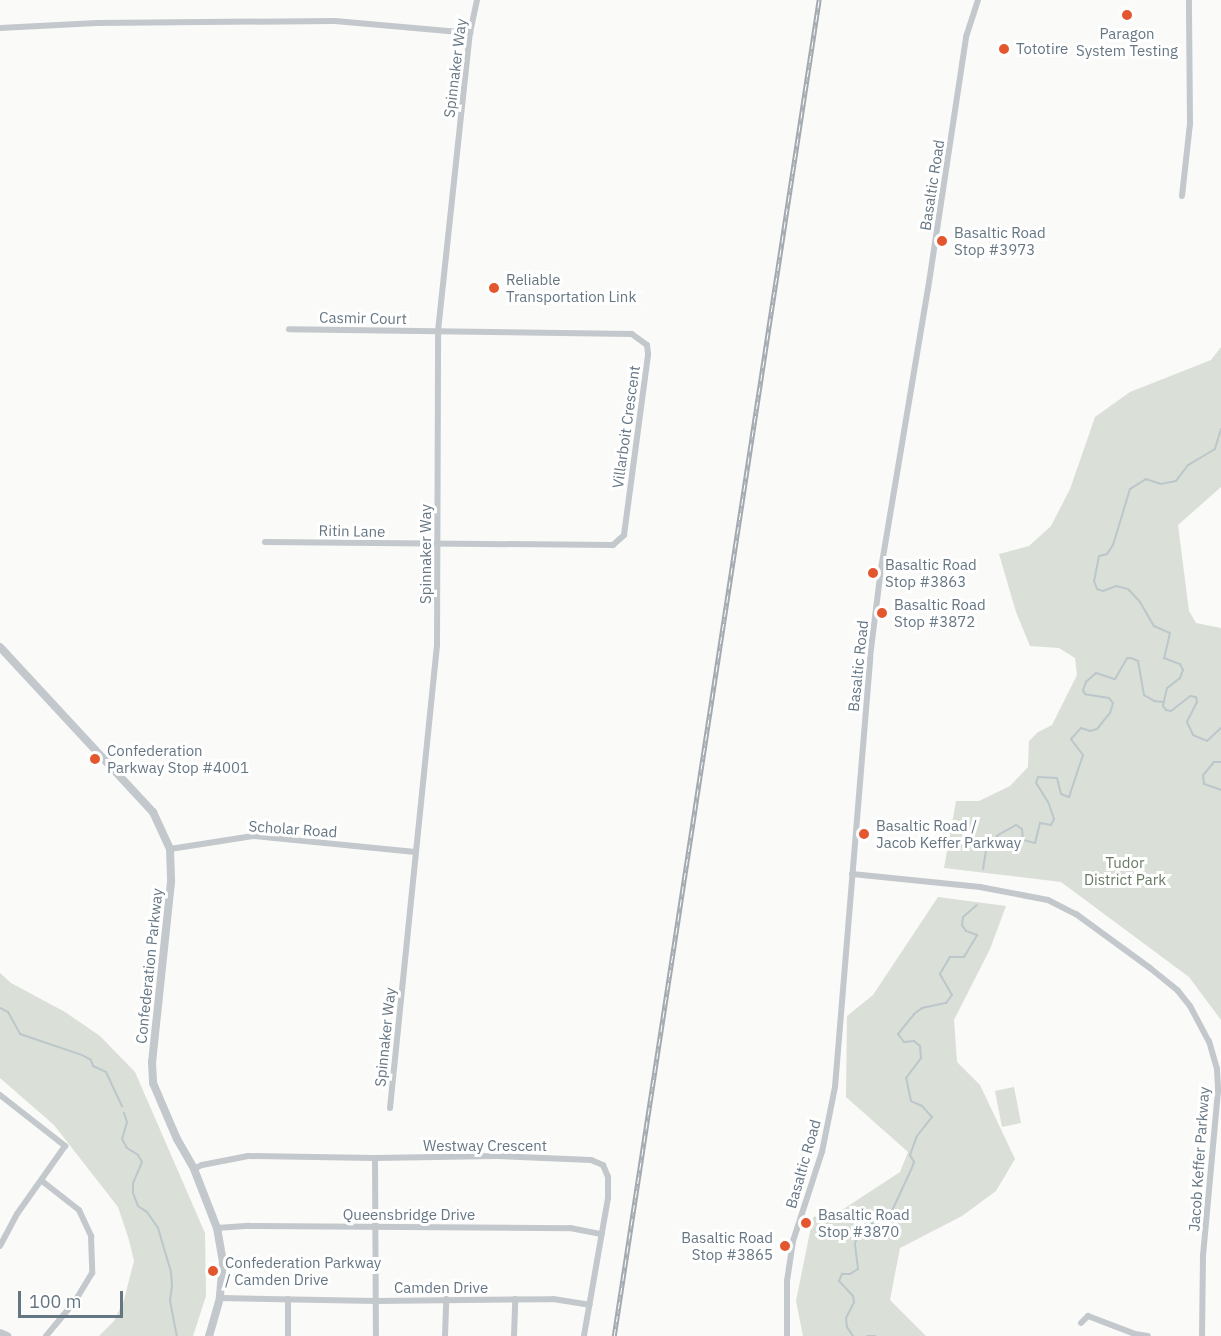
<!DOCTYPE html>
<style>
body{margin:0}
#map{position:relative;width:1221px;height:1336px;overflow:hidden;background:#fafaf8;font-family:"IBM Plex Sans",sans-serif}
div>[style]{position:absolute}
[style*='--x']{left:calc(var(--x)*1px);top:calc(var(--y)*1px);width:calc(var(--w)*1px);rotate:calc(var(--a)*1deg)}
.green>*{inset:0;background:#dadfd7}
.stream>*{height:2px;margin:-1px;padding:0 1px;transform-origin:1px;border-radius:1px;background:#bbc7cb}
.minor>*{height:6px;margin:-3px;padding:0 3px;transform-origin:3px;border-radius:3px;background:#c3c8cc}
.tertiary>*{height:8px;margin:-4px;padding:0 4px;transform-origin:4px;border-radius:4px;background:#c3c8cc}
.rail>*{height:4.5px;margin-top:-2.25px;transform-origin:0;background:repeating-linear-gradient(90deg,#fff 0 7px,#a2aab0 0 14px);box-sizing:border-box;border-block:2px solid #a2aab0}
.dots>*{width:16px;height:16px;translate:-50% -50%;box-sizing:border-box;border:3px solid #fff;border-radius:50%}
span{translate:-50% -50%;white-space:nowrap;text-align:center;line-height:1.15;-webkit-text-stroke:6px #fff;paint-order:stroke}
.poi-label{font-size:15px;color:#657683}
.left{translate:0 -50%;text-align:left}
.right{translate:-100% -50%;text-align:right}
.street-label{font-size:15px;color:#657683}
.park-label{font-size:15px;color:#687a64}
.scale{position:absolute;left:18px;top:1291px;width:105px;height:27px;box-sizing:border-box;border:3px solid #657683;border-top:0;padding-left:8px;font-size:18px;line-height:21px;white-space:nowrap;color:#657683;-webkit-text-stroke:4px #fff;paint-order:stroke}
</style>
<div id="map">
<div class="green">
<div style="clip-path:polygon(1221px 347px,1221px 487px,1178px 525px,1189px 611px,1196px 623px,1221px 628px,1221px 1020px,1189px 977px,1061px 882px,944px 868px,956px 801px,979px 801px,1010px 786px,1028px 767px,1029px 741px,1038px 732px,1052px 725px,1077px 675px,1075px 658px,1059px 648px,1030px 646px,1016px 612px,999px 554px,1029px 546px,1051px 526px,1070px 489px,1095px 417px,1130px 392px,1211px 360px)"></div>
<div style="clip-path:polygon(938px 897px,1006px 906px,990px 949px,954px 1020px,957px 1062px,980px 1085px,1015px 1159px,996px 1191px,962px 1216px,900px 1248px,890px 1300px,926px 1336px,803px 1336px,796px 1301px,813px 1217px,839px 1212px,900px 1172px,908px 1152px,846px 1097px,847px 1016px,873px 995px)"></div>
<div style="clip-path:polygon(0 973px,11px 983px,65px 1012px,100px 1036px,135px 1072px,205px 1233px,206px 1296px,193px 1336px,99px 1336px,114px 1321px,124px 1300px,134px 1261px,129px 1240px,118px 1207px,54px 1125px,0 1078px)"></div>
<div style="clip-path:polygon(1014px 1087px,1021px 1123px,1002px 1127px,995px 1091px)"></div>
</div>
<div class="stream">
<div style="--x:1221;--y:429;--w:21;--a:107"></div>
<div style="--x:1215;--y:449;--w:31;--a:149"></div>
<div style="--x:1188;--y:465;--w:20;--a:127"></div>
<div style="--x:1176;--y:481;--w:15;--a:169"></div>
<div style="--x:1161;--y:484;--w:16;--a:-162"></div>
<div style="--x:1146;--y:479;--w:19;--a:148"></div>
<div style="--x:1130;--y:489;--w:59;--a:106.9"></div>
<div style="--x:1113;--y:545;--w:11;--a:124"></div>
<div style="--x:1107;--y:554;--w:8;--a:166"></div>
<div style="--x:1099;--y:556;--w:25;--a:101"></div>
<div style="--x:1094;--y:581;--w:9;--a:69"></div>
<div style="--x:1097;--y:589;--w:6;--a:18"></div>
<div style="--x:1103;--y:591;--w:14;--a:-21"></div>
<div style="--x:1116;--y:586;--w:12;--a:14"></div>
<div style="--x:1128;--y:589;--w:18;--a:47"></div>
<div style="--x:1140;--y:602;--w:28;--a:60"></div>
<div style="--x:1154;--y:626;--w:17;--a:24"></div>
<div style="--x:1170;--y:633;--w:26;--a:103"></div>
<div style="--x:1164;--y:658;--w:17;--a:21"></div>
<div style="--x:1180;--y:664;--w:7;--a:63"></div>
<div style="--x:1183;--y:670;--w:9;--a:111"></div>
<div style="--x:1180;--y:678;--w:16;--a:142"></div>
<div style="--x:1167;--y:688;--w:18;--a:103"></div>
<div style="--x:1163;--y:706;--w:5;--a:53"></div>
<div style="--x:1166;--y:710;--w:5;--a:11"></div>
<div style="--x:1171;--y:711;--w:24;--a:-38"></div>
<div style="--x:1190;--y:696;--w:6;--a:9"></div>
<div style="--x:1196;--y:697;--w:5;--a:79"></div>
<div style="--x:1197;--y:702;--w:22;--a:117"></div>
<div style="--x:1187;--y:722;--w:14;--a:65"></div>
<div style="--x:1193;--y:735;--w:15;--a:23"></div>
<div style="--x:1207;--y:741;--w:19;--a:-43"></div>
<div style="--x:1221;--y:762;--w:7;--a:180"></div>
<div style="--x:1214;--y:762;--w:17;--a:130"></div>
<div style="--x:1203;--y:775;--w:9;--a:84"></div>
<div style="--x:1204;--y:784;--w:18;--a:19"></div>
<div style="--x:983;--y:869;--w:19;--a:-81"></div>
<div style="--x:986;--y:850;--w:19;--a:-51"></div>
<div style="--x:998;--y:835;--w:21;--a:-29"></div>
<div style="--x:1016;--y:825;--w:7;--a:34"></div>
<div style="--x:1022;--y:829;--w:11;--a:85"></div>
<div style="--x:1023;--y:840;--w:12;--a:14"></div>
<div style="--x:1035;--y:843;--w:21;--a:-76"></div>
<div style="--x:1040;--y:823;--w:11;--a:10"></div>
<div style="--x:1051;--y:825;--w:7;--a:-63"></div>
<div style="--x:1054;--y:819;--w:18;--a:-109"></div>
<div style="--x:1048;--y:802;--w:22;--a:-122"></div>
<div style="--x:1036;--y:783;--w:6;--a:-72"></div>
<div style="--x:1038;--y:777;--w:19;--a:3"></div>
<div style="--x:1057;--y:778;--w:16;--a:76"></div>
<div style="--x:1061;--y:794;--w:9;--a:21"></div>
<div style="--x:1069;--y:797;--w:44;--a:-71.6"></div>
<div style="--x:1083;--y:755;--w:20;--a:-127"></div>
<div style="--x:1071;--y:739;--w:15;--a:-48"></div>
<div style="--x:1081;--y:728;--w:9;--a:18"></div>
<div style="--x:1090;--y:731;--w:7;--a:-16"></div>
<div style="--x:1097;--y:729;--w:21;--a:-51"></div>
<div style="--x:1110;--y:713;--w:10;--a:-73"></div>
<div style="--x:1113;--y:703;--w:6;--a:-129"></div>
<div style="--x:1109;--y:698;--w:24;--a:-171"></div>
<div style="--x:1085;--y:694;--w:4;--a:-117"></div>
<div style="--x:1083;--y:690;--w:9;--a:-69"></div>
<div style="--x:1086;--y:682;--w:13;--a:-42"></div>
<div style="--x:1096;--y:673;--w:20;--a:18"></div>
<div style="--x:1115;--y:679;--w:24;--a:-60"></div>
<div style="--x:1127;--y:658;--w:4;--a:0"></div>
<div style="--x:1131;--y:658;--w:8;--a:23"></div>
<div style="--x:1138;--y:661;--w:35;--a:80"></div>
<div style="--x:1144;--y:695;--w:12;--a:31"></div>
<div style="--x:1154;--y:701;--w:9;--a:6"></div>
<div style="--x:0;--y:1008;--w:9;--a:27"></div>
<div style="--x:8;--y:1012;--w:25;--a:61"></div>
<div style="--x:20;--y:1034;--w:65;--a:18.7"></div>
<div style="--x:82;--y:1055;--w:10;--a:29"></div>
<div style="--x:91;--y:1060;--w:6;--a:72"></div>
<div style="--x:93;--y:1066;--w:14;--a:25"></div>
<div style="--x:106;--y:1072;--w:38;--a:65"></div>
<div style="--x:124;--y:1113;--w:9;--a:72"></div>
<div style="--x:127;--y:1122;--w:18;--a:106"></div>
<div style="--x:122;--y:1139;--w:10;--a:61"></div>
<div style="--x:127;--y:1148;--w:13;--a:32"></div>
<div style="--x:138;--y:1155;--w:8;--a:60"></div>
<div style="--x:142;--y:1162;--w:23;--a:113"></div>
<div style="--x:133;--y:1183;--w:10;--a:90"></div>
<div style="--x:133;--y:1193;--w:14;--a:69"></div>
<div style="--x:138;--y:1206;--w:11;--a:34"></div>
<div style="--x:147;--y:1212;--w:19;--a:55"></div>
<div style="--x:158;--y:1228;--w:46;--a:73.5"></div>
<div style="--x:171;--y:1272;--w:14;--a:86"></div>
<div style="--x:172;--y:1286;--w:15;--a:98"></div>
<div style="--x:170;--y:1301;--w:36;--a:79"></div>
<div style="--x:853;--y:1336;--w:11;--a:-124"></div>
<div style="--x:847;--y:1327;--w:9;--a:-96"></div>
<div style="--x:846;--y:1318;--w:18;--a:-63"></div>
<div style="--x:854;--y:1302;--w:6;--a:-99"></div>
<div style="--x:853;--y:1296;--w:21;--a:-133"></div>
<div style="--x:839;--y:1281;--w:8;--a:-67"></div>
<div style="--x:842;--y:1274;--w:8;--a:0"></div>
<div style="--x:850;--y:1274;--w:9;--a:-32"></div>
<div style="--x:858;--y:1269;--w:26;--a:-97"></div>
<div style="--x:855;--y:1243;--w:16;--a:-68"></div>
<div style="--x:861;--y:1228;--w:7;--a:-45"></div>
<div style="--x:866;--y:1223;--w:17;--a:0"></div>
<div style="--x:883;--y:1223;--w:11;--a:-49"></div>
<div style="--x:890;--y:1215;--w:50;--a:-65"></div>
<div style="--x:911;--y:1170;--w:9;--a:-69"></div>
<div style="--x:914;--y:1162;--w:8;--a:-120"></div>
<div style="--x:910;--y:1155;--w:20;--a:-70"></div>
<div style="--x:917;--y:1136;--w:24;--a:-52"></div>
<div style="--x:932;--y:1117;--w:15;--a:-132"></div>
<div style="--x:922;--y:1106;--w:12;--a:-156"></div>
<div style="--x:911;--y:1101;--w:24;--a:-102"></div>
<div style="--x:906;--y:1078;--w:25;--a:-53"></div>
<div style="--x:921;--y:1058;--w:12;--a:-95"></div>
<div style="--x:920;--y:1046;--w:8;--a:-140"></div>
<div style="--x:914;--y:1041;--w:10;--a:174"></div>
<div style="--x:904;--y:1042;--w:10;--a:-127"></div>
<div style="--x:898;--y:1034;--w:26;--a:-51"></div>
<div style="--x:914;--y:1014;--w:10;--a:-37"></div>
<div style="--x:922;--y:1008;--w:25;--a:-12"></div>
<div style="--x:946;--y:1003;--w:10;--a:-53"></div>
<div style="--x:952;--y:995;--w:24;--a:-120"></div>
<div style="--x:940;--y:974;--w:20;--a:-60"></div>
<div style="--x:950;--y:957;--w:14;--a:0"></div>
<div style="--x:964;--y:957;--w:26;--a:-59"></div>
<div style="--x:977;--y:935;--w:12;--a:-160"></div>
<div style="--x:966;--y:931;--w:7;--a:-124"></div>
<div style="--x:962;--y:925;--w:8;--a:-83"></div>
<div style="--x:963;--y:917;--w:18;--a:-41"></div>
<div style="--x:867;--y:1336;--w:8;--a:0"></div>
</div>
<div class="minor">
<div style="--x:0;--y:28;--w:97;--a:-3"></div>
<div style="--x:97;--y:23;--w:238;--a:-0.5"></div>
<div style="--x:335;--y:21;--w:136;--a:5.1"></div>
<div style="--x:1182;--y:196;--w:72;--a:-83.7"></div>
<div style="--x:1190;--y:124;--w:124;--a:-90.5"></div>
<div style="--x:265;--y:542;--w:348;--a:0.5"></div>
<div style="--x:613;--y:545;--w:15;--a:-42"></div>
<div style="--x:624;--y:535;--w:183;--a:-82.4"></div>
<div style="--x:648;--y:354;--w:9;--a:-96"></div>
<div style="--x:647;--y:345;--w:19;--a:-144"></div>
<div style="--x:632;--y:334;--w:343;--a:-179.2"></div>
<div style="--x:170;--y:849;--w:84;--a:-8.9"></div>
<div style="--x:253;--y:836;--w:163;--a:5.6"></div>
<div style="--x:852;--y:874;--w:129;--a:5.8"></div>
<div style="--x:980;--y:887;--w:69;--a:10.8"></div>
<div style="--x:1048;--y:900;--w:31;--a:27"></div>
<div style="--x:1076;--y:914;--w:92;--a:36.1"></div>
<div style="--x:1150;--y:968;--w:36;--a:39"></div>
<div style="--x:1178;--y:991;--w:19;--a:51"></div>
<div style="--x:1190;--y:1006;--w:40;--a:62"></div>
<div style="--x:1209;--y:1041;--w:29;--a:74"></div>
<div style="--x:1217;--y:1069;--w:22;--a:87"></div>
<div style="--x:1218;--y:1091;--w:165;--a:95.2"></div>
<div style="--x:1203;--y:1255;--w:81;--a:90.7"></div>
<div style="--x:0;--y:1095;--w:83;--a:38.1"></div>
<div style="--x:65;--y:1146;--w:83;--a:125.2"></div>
<div style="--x:17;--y:1214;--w:36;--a:118"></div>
<div style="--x:390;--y:1108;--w:464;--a:-84.2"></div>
<div style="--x:437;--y:646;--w:315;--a:-89.8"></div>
<div style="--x:438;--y:331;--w:300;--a:-83.9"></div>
<div style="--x:470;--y:33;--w:34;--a:-78"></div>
<div style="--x:375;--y:1158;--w:178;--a:89.7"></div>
<div style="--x:194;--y:1169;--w:9;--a:-27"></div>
<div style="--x:202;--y:1165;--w:47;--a:-11.1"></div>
<div style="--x:248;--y:1156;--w:127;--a:0.9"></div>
<div style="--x:375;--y:1158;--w:122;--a:-0.9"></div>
<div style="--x:497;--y:1156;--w:94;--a:2.4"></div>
<div style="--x:591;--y:1160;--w:13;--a:23"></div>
<div style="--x:603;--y:1165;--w:13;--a:67"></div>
<div style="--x:608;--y:1177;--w:21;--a:90"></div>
<div style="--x:608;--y:1198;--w:140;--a:99.9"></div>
<div style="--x:42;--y:1181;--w:47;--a:38.1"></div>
<div style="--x:79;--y:1210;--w:29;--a:65"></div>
<div style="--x:91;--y:1236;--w:37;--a:88"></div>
<div style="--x:92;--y:1273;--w:31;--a:121"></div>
<div style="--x:76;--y:1300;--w:47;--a:129.8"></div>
<div style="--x:217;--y:1228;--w:32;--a:-4"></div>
<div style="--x:249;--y:1226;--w:321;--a:0.4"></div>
<div style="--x:570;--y:1228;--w:32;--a:11"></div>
<div style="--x:220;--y:1298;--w:156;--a:1.1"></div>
<div style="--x:376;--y:1301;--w:177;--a:-0.6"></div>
<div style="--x:553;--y:1299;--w:37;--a:9"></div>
<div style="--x:1081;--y:1323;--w:10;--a:-45"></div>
<div style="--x:1088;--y:1316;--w:50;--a:21"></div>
<div style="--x:1135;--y:1334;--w:13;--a:9"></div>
<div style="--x:288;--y:1336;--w:37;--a:-90"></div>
<div style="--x:445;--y:1336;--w:37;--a:-88"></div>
<div style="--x:514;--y:1336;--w:37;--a:-88"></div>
<div style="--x:787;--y:1336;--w:55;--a:-90"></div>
<div style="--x:787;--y:1281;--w:40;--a:-81.5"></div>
<div style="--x:793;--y:1241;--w:94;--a:-72"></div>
<div style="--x:822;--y:1152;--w:66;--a:-78.7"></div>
<div style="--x:835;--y:1087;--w:431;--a:-85.3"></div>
<div style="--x:870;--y:657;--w:89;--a:-82.9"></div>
<div style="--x:881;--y:569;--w:284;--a:-80.5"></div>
<div style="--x:928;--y:289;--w:255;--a:-81.4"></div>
<div style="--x:966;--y:37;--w:39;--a:-72"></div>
</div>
<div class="tertiary">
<div style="--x:0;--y:647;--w:225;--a:47.2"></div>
<div style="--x:153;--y:812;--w:41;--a:65.3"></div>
<div style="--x:170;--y:849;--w:33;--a:88"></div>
<div style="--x:171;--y:882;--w:181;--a:96"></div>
<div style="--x:152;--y:1062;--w:21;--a:87"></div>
<div style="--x:153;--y:1083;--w:61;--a:66.8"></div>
<div style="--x:177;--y:1139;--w:34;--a:60"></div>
<div style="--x:194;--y:1169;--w:63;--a:68.7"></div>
<div style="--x:217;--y:1228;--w:34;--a:80"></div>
<div style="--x:223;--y:1261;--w:37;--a:95"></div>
<div style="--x:220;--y:1298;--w:40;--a:106"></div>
<div style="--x:0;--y:1333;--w:8;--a:23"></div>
</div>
<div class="rail">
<div style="--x:614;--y:1336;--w:1352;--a:-81.28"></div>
</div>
<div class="dots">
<div style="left:1127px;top:15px;background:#e4572e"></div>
<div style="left:1004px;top:49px;background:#e4572e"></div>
<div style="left:942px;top:241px;background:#e4572e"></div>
<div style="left:494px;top:288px;background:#e4572e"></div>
<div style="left:873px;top:573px;background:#e4572e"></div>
<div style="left:882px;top:613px;background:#e4572e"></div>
<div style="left:95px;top:759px;background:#e4572e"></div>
<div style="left:864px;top:834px;background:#e4572e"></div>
<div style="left:806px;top:1223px;background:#e4572e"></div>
<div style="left:785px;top:1246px;background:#e4572e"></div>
<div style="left:213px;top:1271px;background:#e4572e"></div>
</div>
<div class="poi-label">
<span style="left:1127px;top:42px">Paragon<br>System Testing</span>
<span class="left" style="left:1016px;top:49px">Tototire</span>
<span class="left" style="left:954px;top:241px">Basaltic Road<br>Stop #3973</span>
<span class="left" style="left:506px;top:288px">Reliable<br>Transportation Link</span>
<span class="left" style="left:885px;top:573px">Basaltic Road<br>Stop #3863</span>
<span class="left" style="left:894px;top:613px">Basaltic Road<br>Stop #3872</span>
<span class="left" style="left:107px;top:759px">Confederation<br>Parkway Stop #4001</span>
<span class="left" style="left:876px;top:834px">Basaltic Road /<br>Jacob Keffer Parkway</span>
<span class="left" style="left:818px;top:1223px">Basaltic Road<br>Stop #3870</span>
<span class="right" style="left:773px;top:1246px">Basaltic Road<br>Stop #3865</span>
<span class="left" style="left:225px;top:1271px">Confederation Parkway<br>/ Camden Drive</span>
</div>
<div class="street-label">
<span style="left:455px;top:68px;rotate:-83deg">Spinnaker Way</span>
<span style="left:932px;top:185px;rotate:-81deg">Basaltic Road</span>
<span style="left:363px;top:318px;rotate:1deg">Casmir Court</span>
<span style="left:626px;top:427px;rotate:-82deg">Villarboit Crescent</span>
<span style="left:352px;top:531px;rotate:1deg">Ritin Lane</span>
<span style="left:426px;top:554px;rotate:-90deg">Spinnaker Way</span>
<span style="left:858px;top:666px;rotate:-84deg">Basaltic Road</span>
<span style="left:293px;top:829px;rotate:4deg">Scholar Road</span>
<span style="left:149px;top:966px;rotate:-84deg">Confederation Parkway</span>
<span style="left:385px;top:1037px;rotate:-84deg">Spinnaker Way</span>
<span style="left:485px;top:1146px">Westway Crescent</span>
<span style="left:1199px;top:1159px;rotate:-86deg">Jacob Keffer Parkway</span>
<span style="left:803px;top:1164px;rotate:-74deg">Basaltic Road</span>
<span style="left:409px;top:1215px">Queensbridge Drive</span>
<span style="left:441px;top:1288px">Camden Drive</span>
</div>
<div class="park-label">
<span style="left:1125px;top:871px">Tudor<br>District Park</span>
</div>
<div class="scale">100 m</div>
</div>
